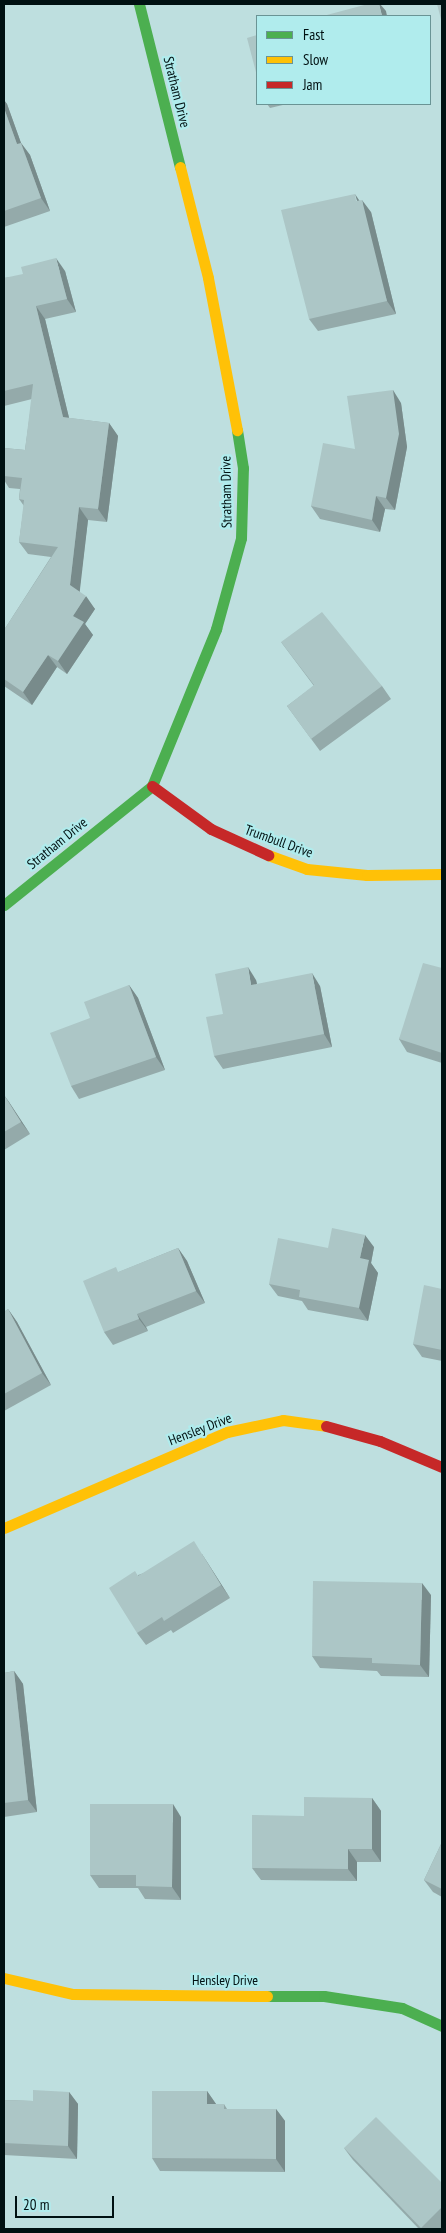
<!DOCTYPE html>
<style>
body{margin:0}
#map{position:relative;width:446px;height:2233px;overflow:hidden;background:#bedfdf;font-family:"PT Sans Narrow",sans-serif}
div>[style]{position:absolute}
[style*='--x']{left:calc(var(--x)*1px);top:calc(var(--y)*1px);width:calc(var(--w)*1px);rotate:calc(var(--a)*1deg)}
.fast>*{height:11px;margin:-5.5px;padding:0 5.5px;transform-origin:5.5px;border-radius:5.5px;background:#4caf50}
.slow>*{height:11px;margin:-5.5px;padding:0 5.5px;transform-origin:5.5px;border-radius:5.5px;background:#ffc107}
.jam>*{height:11px;margin:-5.5px;padding:0 5.5px;transform-origin:5.5px;border-radius:5.5px;background:#c62828}
.wall>*{inset:0;background:#94aaaa}
.shaded-wall>*{inset:0;background:#788b8b}
.building>*{inset:0;background:#acc6c6}
span{translate:-50% -50%;white-space:nowrap;text-align:center;line-height:1.15;-webkit-text-stroke:4.5px #b0eced;paint-order:stroke}
.street-label{font-size:14px;color:#001112}
.frame{position:absolute;inset:0;border:5px solid #001112;pointer-events:none}
.legend{position:absolute;left:256px;top:15px;width:175px;height:90px;box-sizing:border-box;background:#b0eced;border:1px solid #6a9495;margin:0;padding:6px 9px;list-style:none;font-size:15px;color:#001112}
.legend li{display:flex;align-items:center;gap:10px;height:25px}
.legend b{width:25px;border:1px solid #6a9495}
.scale{position:absolute;left:15px;top:2196px;width:99px;height:22px;box-sizing:border-box;border:2px solid #001112;border-top:0;padding-left:6px;font-size:15px;line-height:18px;white-space:nowrap;color:#001112;-webkit-text-stroke:4px #b0eced;paint-order:stroke}
</style>
<div id="map">
<div class="fast">
<div style="--x:139;--y:4;--w:168;--a:75.9"></div>
<div style="--x:4;--y:905;--w:190;--a:-38.8"></div>
<div style="--x:152;--y:786;--w:170;--a:-67.8"></div>
<div style="--x:216;--y:629;--w:94;--a:-74.6"></div>
<div style="--x:241;--y:538;--w:70;--a:-88.4"></div>
<div style="--x:243;--y:468;--w:38;--a:-99"></div>
<div style="--x:267;--y:1996;--w:57;--a:0"></div>
<div style="--x:324;--y:1996;--w:79;--a:8.7"></div>
<div style="--x:402;--y:2008;--w:44;--a:24.2"></div>
</div>
<div class="slow">
<div style="--x:180;--y:167;--w:114;--a:75.8"></div>
<div style="--x:208;--y:278;--w:155;--a:79.2"></div>
<div style="--x:268;--y:855;--w:41;--a:19.7"></div>
<div style="--x:307;--y:869;--w:60;--a:5.7"></div>
<div style="--x:367;--y:875;--w:75;--a:-0.8"></div>
<div style="--x:4;--y:1528;--w:243;--a:-23.3"></div>
<div style="--x:227;--y:1432;--w:57;--a:-12.1"></div>
<div style="--x:283;--y:1420;--w:43;--a:7.9"></div>
<div style="--x:4;--y:1978;--w:71;--a:13.1"></div>
<div style="--x:73;--y:1994;--w:194;--a:0.6"></div>
</div>
<div class="jam">
<div style="--x:152;--y:786;--w:73;--a:36.1"></div>
<div style="--x:211;--y:829;--w:63;--a:24.5"></div>
<div style="--x:326;--y:1426;--w:56;--a:15.5"></div>
<div style="--x:380;--y:1441;--w:67;--a:22.8"></div>
</div>
<div class="wall">
<div style="clip-path:polygon(4px 100px,7px 104px,21px 143px,30px 155px,50px 211px,4px 227px)"></div>
<div style="clip-path:polygon(267px 104px,287px 104px,270px 108px)"></div>
<div style="clip-path:polygon(371px 212px,396px 314px,318px 331px,309px 319px)"></div>
<div style="clip-path:polygon(65px 271px,76px 312px,45px 319px,69px 418px,109px 423px,118px 436px,107px 522px,88px 520px,79px 592px,95px 609px,85px 624px,93px 635px,67px 674px,57px 667px,32px 705px,4px 686px,4px 630px,51px 557px,28px 554px,19px 542px,24px 506px,19px 499px,20px 489px,9px 488px,4px 480px,4px 448px,25px 450px,32px 399px,4px 406px,4px 278px)"></div>
<div style="clip-path:polygon(401px 403px,407px 447px,395px 510px,385px 509px,380px 532px,320px 519px,311px 506px,355px 449px)"></div>
<div style="clip-path:polygon(281px 642px,382px 686px,391px 699px,320px 751px,287px 706px,314px 686px)"></div>
<div style="clip-path:polygon(442px 968px,442px 1063px,407px 1052px,399px 1039px)"></div>
<div style="clip-path:polygon(256px 980px,257px 984px,320px 986px,332px 1047px,223px 1069px,214px 1056px,223px 1014px)"></div>
<div style="clip-path:polygon(129px 985px,138px 998px,165px 1070px,79px 1099px,71px 1086px,90px 1018px)"></div>
<div style="clip-path:polygon(4px 1095px,30px 1134px,4px 1150px)"></div>
<div style="clip-path:polygon(374px 1247px,371px 1263px,378px 1273px,368px 1321px,308px 1310px,302px 1301px,278px 1296px,269px 1284px,328px 1248px)"></div>
<div style="clip-path:polygon(178px 1248px,187px 1261px,205px 1303px,146px 1327px,148px 1331px,113px 1345px,104px 1332px,119px 1272px)"></div>
<div style="clip-path:polygon(442px 1289px,442px 1361px,422px 1357px,413px 1344px)"></div>
<div style="clip-path:polygon(8px 1309px,17px 1322px,51px 1385px,4px 1411px,4px 1312px)"></div>
<div style="clip-path:polygon(202px 1554px,230px 1598px,173px 1633px,171px 1630px,146px 1645px,137px 1633px,138px 1575px)"></div>
<div style="clip-path:polygon(431px 1595px,429px 1677px,381px 1676px,377px 1671px,320px 1668px,312px 1656px)"></div>
<div style="clip-path:polygon(14px 1671px,23px 1684px,37px 1812px,4px 1817px,4px 1673px)"></div>
<div style="clip-path:polygon(372px 1798px,381px 1811px,381px 1862px,357px 1862px,357px 1881px,261px 1880px,252px 1868px,304px 1816px)"></div>
<div style="clip-path:polygon(181px 1817px,181px 1900px,145px 1899px,138px 1888px,99px 1888px,90px 1875px)"></div>
<div style="clip-path:polygon(442px 1842px,442px 1897px,433px 1892px,424px 1880px)"></div>
<div style="clip-path:polygon(207px 2091px,216px 2104px,224px 2104px,227px 2109px,276px 2109px,285px 2121px,285px 2172px,160px 2171px,152px 2158px)"></div>
<div style="clip-path:polygon(69px 2092px,78px 2104px,77px 2159px,4px 2155px,4px 2100px,33px 2101px)"></div>
<div style="clip-path:polygon(344px 2148px,442px 2183px,442px 2228px,441px 2229px,419px 2229px,353px 2160px)"></div>
</div>
<div class="shaded-wall">
<div style="clip-path:polygon(379px 4px,380px 4px,386px 11px,387px 16px,382px 16px)"></div>
<div style="clip-path:polygon(4px 100px,7px 104px,26px 157px,17px 144px,4px 108px)"></div>
<div style="clip-path:polygon(21px 143px,30px 155px,50px 211px,41px 198px)"></div>
<div style="clip-path:polygon(355px 194px,363px 206px,362px 200px,371px 212px,396px 314px,387px 301px)"></div>
<div style="clip-path:polygon(56px 258px,65px 271px,76px 312px,67px 299px)"></div>
<div style="clip-path:polygon(36px 306px,45px 319px,72px 430px,63px 417px)"></div>
<div style="clip-path:polygon(393px 390px,401px 403px,407px 447px,395px 510px,386px 498px)"></div>
<div style="clip-path:polygon(109px 423px,118px 436px,107px 522px,98px 509px)"></div>
<div style="clip-path:polygon(376px 496px,385px 509px,380px 532px,372px 520px)"></div>
<div style="clip-path:polygon(79px 507px,88px 520px,79px 598px,70px 585px)"></div>
<div style="clip-path:polygon(86px 596px,95px 609px,85px 624px,93px 635px,67px 674px,58px 661px,73px 616px)"></div>
<div style="clip-path:polygon(48px 655px,57px 667px,32px 705px,23px 692px)"></div>
<div style="clip-path:polygon(248px 967px,256px 980px,260px 998px,251px 985px)"></div>
<div style="clip-path:polygon(312px 973px,320px 986px,332px 1047px,324px 1034px)"></div>
<div style="clip-path:polygon(129px 985px,138px 998px,165px 1070px,156px 1057px)"></div>
<div style="clip-path:polygon(4px 1095px,9px 1102px,30px 1134px,21px 1122px)"></div>
<div style="clip-path:polygon(365px 1235px,374px 1247px,371px 1263px,378px 1273px,368px 1321px,359px 1308px,360px 1258px)"></div>
<div style="clip-path:polygon(178px 1248px,187px 1261px,205px 1303px,196px 1291px)"></div>
<div style="clip-path:polygon(8px 1309px,17px 1322px,51px 1385px,42px 1373px)"></div>
<div style="clip-path:polygon(137px 1314px,146px 1327px,148px 1331px,139px 1319px)"></div>
<div style="clip-path:polygon(194px 1541px,202px 1554px,230px 1598px,221px 1585px)"></div>
<div style="clip-path:polygon(422px 1583px,431px 1595px,429px 1677px,420px 1665px)"></div>
<div style="clip-path:polygon(14px 1671px,23px 1684px,37px 1812px,28px 1800px)"></div>
<div style="clip-path:polygon(372px 1798px,381px 1811px,381px 1862px,372px 1849px)"></div>
<div style="clip-path:polygon(173px 1804px,181px 1817px,181px 1900px,172px 1887px)"></div>
<div style="clip-path:polygon(348px 1849px,357px 1862px,357px 1881px,348px 1869px)"></div>
<div style="clip-path:polygon(207px 2091px,216px 2104px,216px 2117px,207px 2104px)"></div>
<div style="clip-path:polygon(69px 2092px,78px 2104px,77px 2159px,68px 2146px)"></div>
<div style="clip-path:polygon(276px 2109px,285px 2121px,285px 2172px,276px 2159px)"></div>
</div>
<div class="building">
<div style="clip-path:polygon(368px 4px,379px 4px,382px 16px,323px 16px)"></div>
<div style="clip-path:polygon(437px 4px,442px 4px,442px 23px)"></div>
<div style="clip-path:polygon(257px 35px,257px 76px,247px 38px)"></div>
<div style="clip-path:polygon(4px 108px,17px 144px,21px 143px,41px 198px,4px 211px)"></div>
<div style="clip-path:polygon(355px 194px,356px 201px,362px 200px,387px 301px,309px 319px,281px 210px)"></div>
<div style="clip-path:polygon(56px 258px,67px 299px,36px 306px,63px 417px,109px 423px,98px 509px,79px 507px,70px 585px,86px 596px,73px 616px,84px 622px,58px 661px,48px 655px,23px 692px,4px 679px,4px 630px,58px 547px,19px 542px,24px 500px,19px 499px,22px 478px,4px 476px,4px 448px,25px 450px,33px 384px,4px 391px,4px 278px,23px 274px,21px 267px)"></div>
<div style="clip-path:polygon(393px 390px,399px 434px,386px 498px,376px 496px,372px 520px,311px 506px,323px 443px,355px 449px,347px 396px)"></div>
<div style="clip-path:polygon(322px 612px,382px 686px,311px 739px,287px 706px,314px 685px,281px 642px)"></div>
<div style="clip-path:polygon(423px 963px,442px 968px,442px 1053px,399px 1039px)"></div>
<div style="clip-path:polygon(248px 967px,251px 985px,312px 973px,324px 1034px,214px 1056px,206px 1017px,223px 1014px,215px 974px)"></div>
<div style="clip-path:polygon(129px 985px,156px 1057px,71px 1086px,50px 1033px,90px 1018px,84px 1002px)"></div>
<div style="clip-path:polygon(4px 1095px,21px 1122px,4px 1132px)"></div>
<div style="clip-path:polygon(332px 1228px,365px 1235px,360px 1258px,369px 1260px,359px 1308px,299px 1297px,300px 1290px,269px 1284px,278px 1238px,328px 1248px)"></div>
<div style="clip-path:polygon(178px 1248px,196px 1291px,137px 1314px,139px 1319px,104px 1332px,83px 1281px,116px 1267px,118px 1272px)"></div>
<div style="clip-path:polygon(424px 1285px,442px 1289px,442px 1350px,413px 1344px)"></div>
<div style="clip-path:polygon(8px 1309px,42px 1373px,4px 1394px,4px 1312px)"></div>
<div style="clip-path:polygon(194px 1541px,221px 1585px,164px 1621px,162px 1617px,137px 1633px,109px 1588px,135px 1571px,138px 1576px)"></div>
<div style="clip-path:polygon(313px 1581px,422px 1583px,420px 1665px,372px 1663px,372px 1658px,312px 1656px)"></div>
<div style="clip-path:polygon(14px 1671px,28px 1800px,4px 1803px,4px 1673px)"></div>
<div style="clip-path:polygon(304px 1797px,372px 1798px,372px 1849px,348px 1849px,348px 1869px,252px 1868px,252px 1815px,304px 1816px)"></div>
<div style="clip-path:polygon(90px 1804px,173px 1804px,172px 1887px,136px 1886px,136px 1875px,90px 1875px)"></div>
<div style="clip-path:polygon(442px 1842px,442px 1889px,424px 1880px)"></div>
<div style="clip-path:polygon(33px 2090px,69px 2092px,68px 2146px,4px 2143px,4px 2100px,33px 2101px)"></div>
<div style="clip-path:polygon(152px 2091px,207px 2091px,207px 2104px,224px 2104px,224px 2109px,276px 2109px,276px 2159px,152px 2158px)"></div>
<div style="clip-path:polygon(376px 2117px,442px 2183px,442px 2207px,421px 2228px,344px 2148px)"></div>
</div>
<div class="street-label">
<span style="left:177px;top:92px;rotate:76deg">Stratham Drive</span>
<span style="left:226px;top:492px;rotate:-91deg">Stratham Drive</span>
<span style="left:279px;top:841px;rotate:20deg">Trumbull Drive</span>
<span style="left:57px;top:843px;rotate:-39deg">Stratham Drive</span>
<span style="left:200px;top:1429px;rotate:-21deg">Hensley Drive</span>
<span style="left:225px;top:1980px">Hensley Drive</span>
</div>
<div class="frame"></div>
<ul class="legend">
<li><b style="height:6px;background:#4caf50"></b>Fast</li>
<li><b style="height:6px;background:#ffc107"></b>Slow</li>
<li><b style="height:6px;background:#c62828"></b>Jam</li>
</ul>
<div class="scale">20 m</div>
</div>
